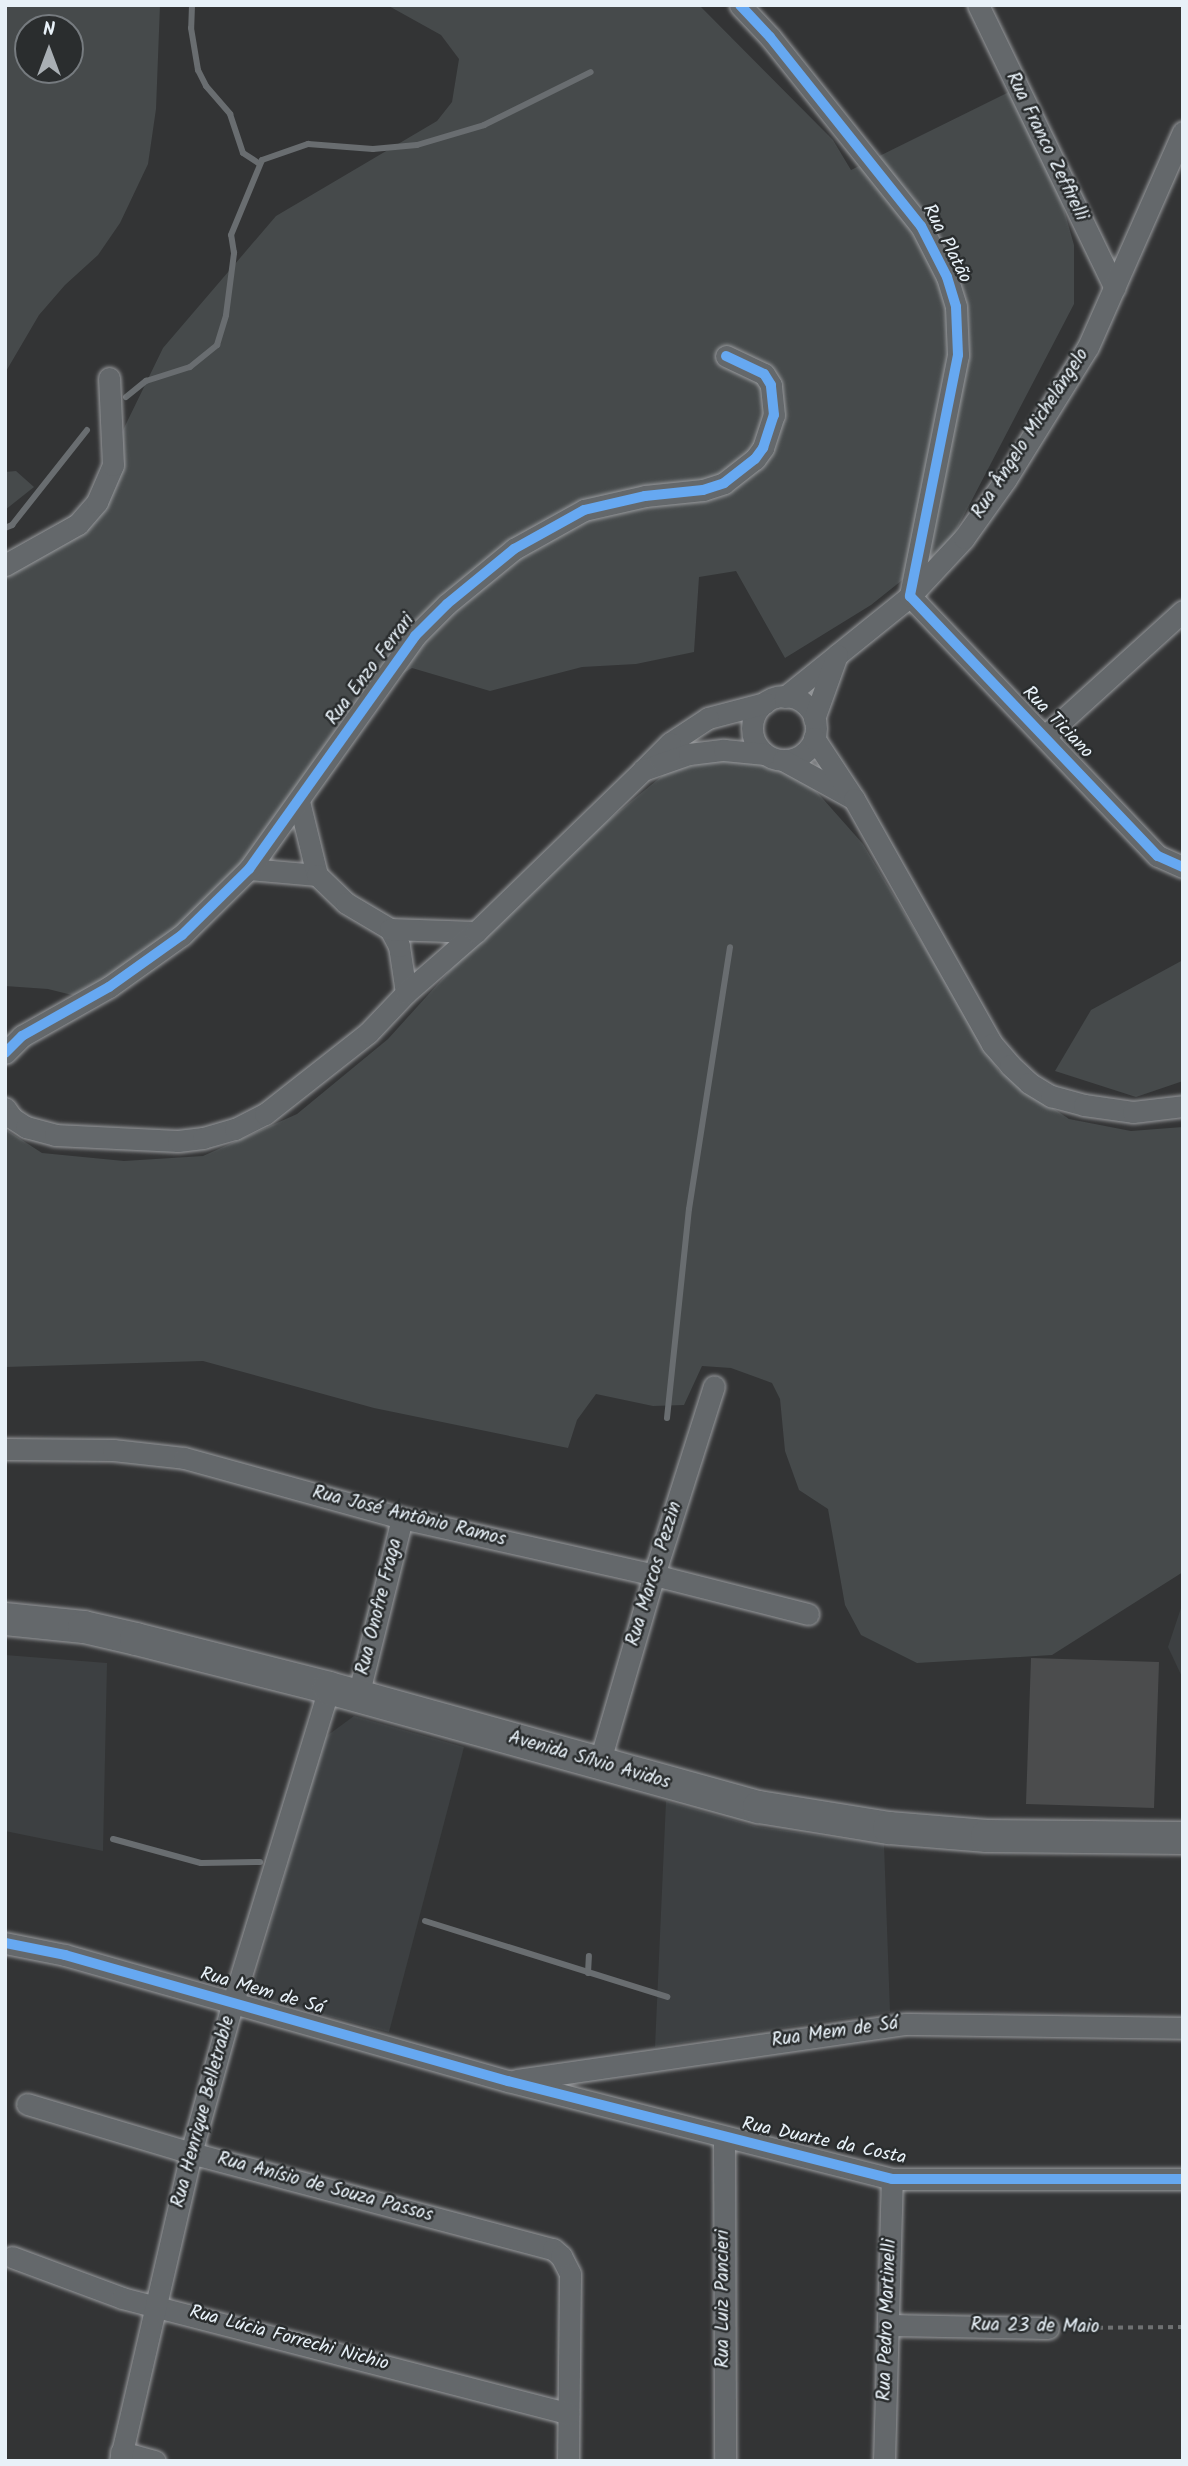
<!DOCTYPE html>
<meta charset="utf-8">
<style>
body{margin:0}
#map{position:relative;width:1188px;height:2466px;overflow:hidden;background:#333435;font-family:Kalam,sans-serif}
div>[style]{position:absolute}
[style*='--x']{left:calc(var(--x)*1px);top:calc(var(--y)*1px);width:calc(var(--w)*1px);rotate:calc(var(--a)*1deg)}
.built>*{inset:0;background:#3d4042}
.green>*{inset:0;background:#464a4b}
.stream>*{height:6px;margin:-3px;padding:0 3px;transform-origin:3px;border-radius:3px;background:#696d70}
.building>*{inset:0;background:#4b4c4d}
.path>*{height:3.5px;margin-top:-1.75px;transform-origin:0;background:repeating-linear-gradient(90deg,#6e7071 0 5px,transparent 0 10px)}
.roads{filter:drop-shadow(0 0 2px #999b9e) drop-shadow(0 0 2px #999b9e)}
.minor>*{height:21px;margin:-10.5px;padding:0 10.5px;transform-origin:10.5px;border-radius:10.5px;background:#64686b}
.minor>.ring{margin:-10.5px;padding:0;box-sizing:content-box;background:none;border:21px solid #64686b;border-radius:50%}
.secondary>*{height:32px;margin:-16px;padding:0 16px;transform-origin:16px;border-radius:16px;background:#64686b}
.cycleway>*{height:10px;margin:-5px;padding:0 5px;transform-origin:5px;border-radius:5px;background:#66a8f1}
span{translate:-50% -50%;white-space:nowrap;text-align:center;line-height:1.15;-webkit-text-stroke:5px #2a2d2e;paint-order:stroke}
.street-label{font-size:19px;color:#e8f1f8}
.frame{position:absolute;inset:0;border:7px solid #e8f1f8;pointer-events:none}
.north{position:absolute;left:14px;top:14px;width:70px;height:70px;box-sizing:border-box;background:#2a2d2e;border:2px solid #767b7f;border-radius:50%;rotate:0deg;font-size:19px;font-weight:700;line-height:28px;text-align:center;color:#e8f1f8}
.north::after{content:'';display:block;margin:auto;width:24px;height:32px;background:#a9afb4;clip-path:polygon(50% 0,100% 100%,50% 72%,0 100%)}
</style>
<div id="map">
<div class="built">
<div style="clip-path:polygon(1183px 1602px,1183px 1679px,1168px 1647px)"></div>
<div style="clip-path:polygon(5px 1655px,107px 1663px,103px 1851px,5px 1831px)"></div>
<div style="clip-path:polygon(354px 1716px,464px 1747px,389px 2032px,250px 1996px,324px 1738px)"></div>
<div style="clip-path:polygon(666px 1801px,758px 1827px,884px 1844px,890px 2012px,655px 2047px)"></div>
</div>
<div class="green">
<div style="clip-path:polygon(evenodd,5px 5px,160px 5px,156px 109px,148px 164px,120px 223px,98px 255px,65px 285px,39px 315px,5px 373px,5px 5px,28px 28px,70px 28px,70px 70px,28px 70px,28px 28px)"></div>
<div style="clip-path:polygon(387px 5px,699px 5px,833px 140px,851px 170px,1009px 92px,1057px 185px,1074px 245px,1074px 304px,950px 542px,871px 605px,785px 658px,736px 571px,699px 577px,694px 652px,636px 664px,582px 667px,490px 691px,412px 668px,367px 694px,228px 906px,172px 955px,96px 1001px,48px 989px,5px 986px,5px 557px,86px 506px,163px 348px,276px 216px,437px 121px,452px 102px,459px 59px,441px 35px)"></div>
<div style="clip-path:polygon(16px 471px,34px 487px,5px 510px,5px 472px)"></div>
<div style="clip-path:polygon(737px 756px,800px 773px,863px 844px,999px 1071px,1069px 1119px,1131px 1131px,1183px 1127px,1183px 1572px,1052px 1655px,917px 1663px,861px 1635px,845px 1605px,828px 1509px,799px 1490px,785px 1451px,780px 1399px,772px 1383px,731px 1368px,702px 1366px,684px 1405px,653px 1406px,596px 1394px,577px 1420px,568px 1448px,374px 1408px,203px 1361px,5px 1367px,5px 1129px,42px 1153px,124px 1161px,203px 1156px,297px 1114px,388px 1039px,521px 892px,668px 771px)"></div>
<div style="clip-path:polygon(1183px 960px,1183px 1081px,1136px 1097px,1055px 1071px,1091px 1010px)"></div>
</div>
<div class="stream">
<div style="--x:192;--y:5;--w:23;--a:92"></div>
<div style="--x:191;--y:28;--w:43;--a:80.5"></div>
<div style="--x:198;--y:70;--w:18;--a:63"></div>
<div style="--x:206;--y:86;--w:37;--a:49"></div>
<div style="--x:230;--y:114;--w:41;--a:71.6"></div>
<div style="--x:243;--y:153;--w:20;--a:33"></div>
<div style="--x:126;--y:397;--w:26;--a:-39"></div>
<div style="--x:146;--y:381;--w:46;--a:-17.7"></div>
<div style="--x:190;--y:367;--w:35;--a:-39"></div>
<div style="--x:217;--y:345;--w:31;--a:-73"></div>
<div style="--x:226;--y:315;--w:63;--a:-82.6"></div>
<div style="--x:234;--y:253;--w:18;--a:-99"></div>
<div style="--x:231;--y:235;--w:81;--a:-67.5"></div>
<div style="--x:262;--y:160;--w:49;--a:-19.2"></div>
<div style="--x:308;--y:144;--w:65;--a:4.4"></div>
<div style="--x:373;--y:149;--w:44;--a:-5.2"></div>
<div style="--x:417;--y:145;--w:70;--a:-16.6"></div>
<div style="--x:484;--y:125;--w:119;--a:-26.4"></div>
<div style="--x:5;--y:528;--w:8;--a:-23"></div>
<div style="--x:12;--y:525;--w:121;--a:-51.7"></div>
<div style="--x:667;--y:1418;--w:210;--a:-84"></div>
<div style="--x:689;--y:1209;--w:265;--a:-81.1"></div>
<div style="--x:113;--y:1839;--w:91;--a:15.3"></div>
<div style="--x:201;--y:1863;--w:59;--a:-1"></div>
<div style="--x:425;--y:1921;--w:254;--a:17.4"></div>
<div style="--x:588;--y:1973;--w:17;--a:-87"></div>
</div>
<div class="building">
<div style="clip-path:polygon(1031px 1658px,1159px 1662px,1154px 1808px,1026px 1804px)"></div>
</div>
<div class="path">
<div style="--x:1068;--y:2328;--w:115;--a:-0.5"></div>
</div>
<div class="roads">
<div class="minor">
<div style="--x:740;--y:5;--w:44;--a:46.8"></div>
<div style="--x:770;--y:37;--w:242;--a:51.4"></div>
<div style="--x:921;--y:226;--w:57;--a:63"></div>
<div style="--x:947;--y:277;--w:31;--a:73"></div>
<div style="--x:956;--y:307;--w:48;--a:87.6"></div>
<div style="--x:958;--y:355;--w:246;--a:101.3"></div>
<div style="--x:910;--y:596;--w:359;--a:46.4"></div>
<div style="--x:1158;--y:856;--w:27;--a:24"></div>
<div style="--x:978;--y:5;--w:314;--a:64.2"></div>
<div style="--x:5;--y:565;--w:84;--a:-29.3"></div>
<div style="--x:78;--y:524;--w:29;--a:-49"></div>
<div style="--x:97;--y:502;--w:40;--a:-66.6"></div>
<div style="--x:113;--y:465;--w:87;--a:-92.6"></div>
<div style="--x:837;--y:655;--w:94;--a:-38.9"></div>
<div style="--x:910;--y:596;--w:79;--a:-47"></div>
<div style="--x:964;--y:538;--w:72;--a:-54.6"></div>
<div style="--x:1006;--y:479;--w:155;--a:-58.2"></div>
<div style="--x:1088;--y:347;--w:235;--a:-66.2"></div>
<div class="ring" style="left:752px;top:696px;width:43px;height:43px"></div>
<div style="--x:785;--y:697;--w:67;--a:-38.9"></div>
<div style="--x:837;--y:655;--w:68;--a:109.8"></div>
<div style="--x:765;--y:703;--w:59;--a:165.3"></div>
<div style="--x:708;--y:718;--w:45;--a:146.7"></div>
<div style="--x:670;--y:743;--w:38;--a:135"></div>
<div style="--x:643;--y:770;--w:49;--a:-19.2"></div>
<div style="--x:689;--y:754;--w:35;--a:-7"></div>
<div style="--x:724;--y:750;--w:41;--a:5.6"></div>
<div style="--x:1045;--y:736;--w:186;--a:-42.2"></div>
<div style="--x:783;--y:760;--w:81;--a:28.8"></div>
<div style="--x:854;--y:799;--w:73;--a:-123.3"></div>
<div style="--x:854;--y:799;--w:281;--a:60.6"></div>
<div style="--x:992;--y:1044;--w:28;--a:49"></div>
<div style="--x:1010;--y:1065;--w:26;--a:43"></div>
<div style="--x:1029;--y:1083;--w:26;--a:31"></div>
<div style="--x:1051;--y:1096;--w:34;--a:15"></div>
<div style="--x:1084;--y:1105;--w:49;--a:8.1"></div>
<div style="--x:1133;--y:1112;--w:50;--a:-6.8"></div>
<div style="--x:249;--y:869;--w:68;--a:5"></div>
<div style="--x:317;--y:875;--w:76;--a:-103.7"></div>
<div style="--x:317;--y:875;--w:40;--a:44"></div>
<div style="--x:346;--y:903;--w:51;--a:30.6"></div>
<div style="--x:406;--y:993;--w:48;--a:-98.5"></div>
<div style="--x:399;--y:946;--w:19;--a:-118"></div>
<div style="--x:390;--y:929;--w:86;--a:2"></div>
<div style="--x:5;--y:1053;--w:24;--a:-45"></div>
<div style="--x:22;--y:1036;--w:100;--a:-29.4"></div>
<div style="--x:109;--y:987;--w:90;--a:-35.5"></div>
<div style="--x:182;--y:935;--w:94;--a:-44.6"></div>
<div style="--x:249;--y:869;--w:286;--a:-54.5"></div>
<div style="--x:415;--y:636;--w:45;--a:-45"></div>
<div style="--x:447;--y:604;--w:87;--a:-39.4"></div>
<div style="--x:514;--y:549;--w:80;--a:-29.1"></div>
<div style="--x:584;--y:510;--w:63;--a:-12.9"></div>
<div style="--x:645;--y:496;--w:58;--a:-5.9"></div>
<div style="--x:703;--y:490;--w:22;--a:-18"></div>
<div style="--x:724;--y:483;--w:39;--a:-38"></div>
<div style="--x:755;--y:459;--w:14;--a:-54"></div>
<div style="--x:763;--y:448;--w:35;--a:-72"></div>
<div style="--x:774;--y:415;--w:30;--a:-96"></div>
<div style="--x:771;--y:385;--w:13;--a:-122"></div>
<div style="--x:764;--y:374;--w:42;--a:-154.7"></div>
<div style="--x:5;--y:1108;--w:12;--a:55"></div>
<div style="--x:12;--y:1118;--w:17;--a:33"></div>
<div style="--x:26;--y:1127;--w:30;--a:15"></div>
<div style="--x:55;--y:1135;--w:123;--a:2.8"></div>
<div style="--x:178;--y:1141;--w:25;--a:-7"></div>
<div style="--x:203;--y:1138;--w:33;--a:-16"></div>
<div style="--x:235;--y:1129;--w:34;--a:-27"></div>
<div style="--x:265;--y:1114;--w:131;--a:-38.2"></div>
<div style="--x:368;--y:1033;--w:55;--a:-46.5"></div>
<div style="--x:406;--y:993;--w:93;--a:-41.1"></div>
<div style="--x:476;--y:932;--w:233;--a:-44.1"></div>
<div style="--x:5;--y:1449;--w:108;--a:0.5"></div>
<div style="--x:113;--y:1450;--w:71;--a:6.4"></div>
<div style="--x:184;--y:1458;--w:226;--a:15.4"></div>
<div style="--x:402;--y:1518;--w:258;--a:12.7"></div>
<div style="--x:654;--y:1575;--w:159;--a:14.2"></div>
<div style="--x:358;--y:1696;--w:183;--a:-76.1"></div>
<div style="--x:599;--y:1764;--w:197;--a:-73.8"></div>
<div style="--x:654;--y:1575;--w:198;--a:-72.4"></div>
<div style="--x:5;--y:1943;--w:61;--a:11.3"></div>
<div style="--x:65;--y:1955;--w:461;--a:15.9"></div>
<div style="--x:508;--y:2081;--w:396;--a:14.3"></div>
<div style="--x:892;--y:2179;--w:291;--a:0"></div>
<div style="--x:517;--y:2080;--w:393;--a:-8.2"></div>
<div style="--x:906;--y:2024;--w:277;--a:0.8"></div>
<div style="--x:27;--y:2104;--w:171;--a:16.6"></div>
<div style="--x:191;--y:2153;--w:375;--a:14.9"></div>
<div style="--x:553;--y:2249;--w:11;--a:41"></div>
<div style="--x:561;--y:2256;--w:20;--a:63"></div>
<div style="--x:570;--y:2274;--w:187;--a:90.6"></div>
<div style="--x:724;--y:2138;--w:323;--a:89.8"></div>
<div style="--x:12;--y:2257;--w:117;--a:20.4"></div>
<div style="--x:122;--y:2298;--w:461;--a:14.5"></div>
<div style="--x:888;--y:2325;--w:160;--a:1.1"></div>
<div style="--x:121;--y:2452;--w:35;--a:15"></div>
<div style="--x:120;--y:2461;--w:316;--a:-77"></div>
<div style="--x:191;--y:2153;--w:157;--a:-74.5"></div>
<div style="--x:233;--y:2002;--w:328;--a:-73"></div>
<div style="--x:884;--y:2461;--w:282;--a:-88.4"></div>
</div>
<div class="secondary">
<div style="--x:5;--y:1619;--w:79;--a:5.8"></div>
<div style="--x:84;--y:1627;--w:53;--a:13"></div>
<div style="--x:136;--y:1639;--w:199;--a:14.2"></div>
<div style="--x:329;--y:1688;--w:446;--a:15.5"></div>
<div style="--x:759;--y:1807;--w:132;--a:9.2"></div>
<div style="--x:889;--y:1828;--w:98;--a:4.7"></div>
<div style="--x:987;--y:1836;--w:196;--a:0.6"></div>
</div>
</div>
<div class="cycleway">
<div style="--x:740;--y:5;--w:44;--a:46.8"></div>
<div style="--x:770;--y:37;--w:242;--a:51.4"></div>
<div style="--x:921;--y:226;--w:57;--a:63"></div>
<div style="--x:947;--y:277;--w:31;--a:73"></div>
<div style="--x:956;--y:307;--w:48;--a:87.6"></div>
<div style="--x:958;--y:355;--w:246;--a:101.3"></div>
<div style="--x:910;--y:596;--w:359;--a:46.4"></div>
<div style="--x:1158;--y:856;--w:27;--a:24"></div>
<div style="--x:5;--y:1053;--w:24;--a:-45"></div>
<div style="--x:22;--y:1036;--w:100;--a:-29.4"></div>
<div style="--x:109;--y:987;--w:90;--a:-35.5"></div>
<div style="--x:182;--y:935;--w:94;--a:-44.6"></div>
<div style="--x:249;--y:869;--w:286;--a:-54.5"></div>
<div style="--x:415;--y:636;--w:45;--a:-45"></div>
<div style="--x:447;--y:604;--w:87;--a:-39.4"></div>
<div style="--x:514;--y:549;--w:80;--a:-29.1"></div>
<div style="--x:584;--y:510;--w:63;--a:-12.9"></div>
<div style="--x:645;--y:496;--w:58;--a:-5.9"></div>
<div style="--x:703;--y:490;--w:22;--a:-18"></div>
<div style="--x:724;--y:483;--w:39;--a:-38"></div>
<div style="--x:755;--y:459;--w:14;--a:-54"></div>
<div style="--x:763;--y:448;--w:35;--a:-72"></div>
<div style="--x:774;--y:415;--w:30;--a:-96"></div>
<div style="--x:771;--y:385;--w:13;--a:-122"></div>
<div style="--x:764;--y:374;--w:42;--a:-154.7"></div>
<div style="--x:5;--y:1943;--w:61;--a:11.3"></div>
<div style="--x:65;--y:1955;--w:461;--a:15.9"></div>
<div style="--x:508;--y:2081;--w:396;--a:14.3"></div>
<div style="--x:892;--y:2179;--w:291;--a:0"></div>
</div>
<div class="street-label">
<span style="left:1046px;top:147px;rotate:64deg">Rua Franco Zeffirelli</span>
<span style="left:946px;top:244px;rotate:63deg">Rua Platão</span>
<span style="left:1031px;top:434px;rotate:-57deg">Rua Ângelo Michelângelo</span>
<span style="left:371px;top:670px;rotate:-53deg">Rua Enzo Ferrari</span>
<span style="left:1057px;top:723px;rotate:46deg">Rua Ticiano</span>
<span style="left:409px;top:1517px;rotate:14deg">Rua José Antônio Ramos</span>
<span style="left:655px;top:1574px;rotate:-73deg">Rua Marcos Pezzin</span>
<span style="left:380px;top:1607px;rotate:-76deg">Rua Onofre Fraga</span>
<span style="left:589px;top:1761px;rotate:16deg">Avenida Sílvio Avidos</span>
<span style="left:262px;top:1992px;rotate:16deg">Rua Mem de Sá</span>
<span style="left:835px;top:2033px;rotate:-8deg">Rua Mem de Sá</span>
<span style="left:204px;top:2112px;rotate:-75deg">Rua Henrique Belletrable</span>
<span style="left:824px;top:2142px;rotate:12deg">Rua Duarte da Costa</span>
<span style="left:325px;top:2188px;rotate:15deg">Rua Anísio de Souza Passos</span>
<span style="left:724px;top:2299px;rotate:-90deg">Rua Luiz Pancieri</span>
<span style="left:888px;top:2320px;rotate:-88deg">Rua Pedro Martinelli</span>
<span style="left:1035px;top:2327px;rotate:1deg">Rua 23 de Maio</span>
<span style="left:289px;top:2339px;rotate:15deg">Rua Lúcia Forrechi Nichio</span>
</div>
<div class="frame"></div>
<div class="north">N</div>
</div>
